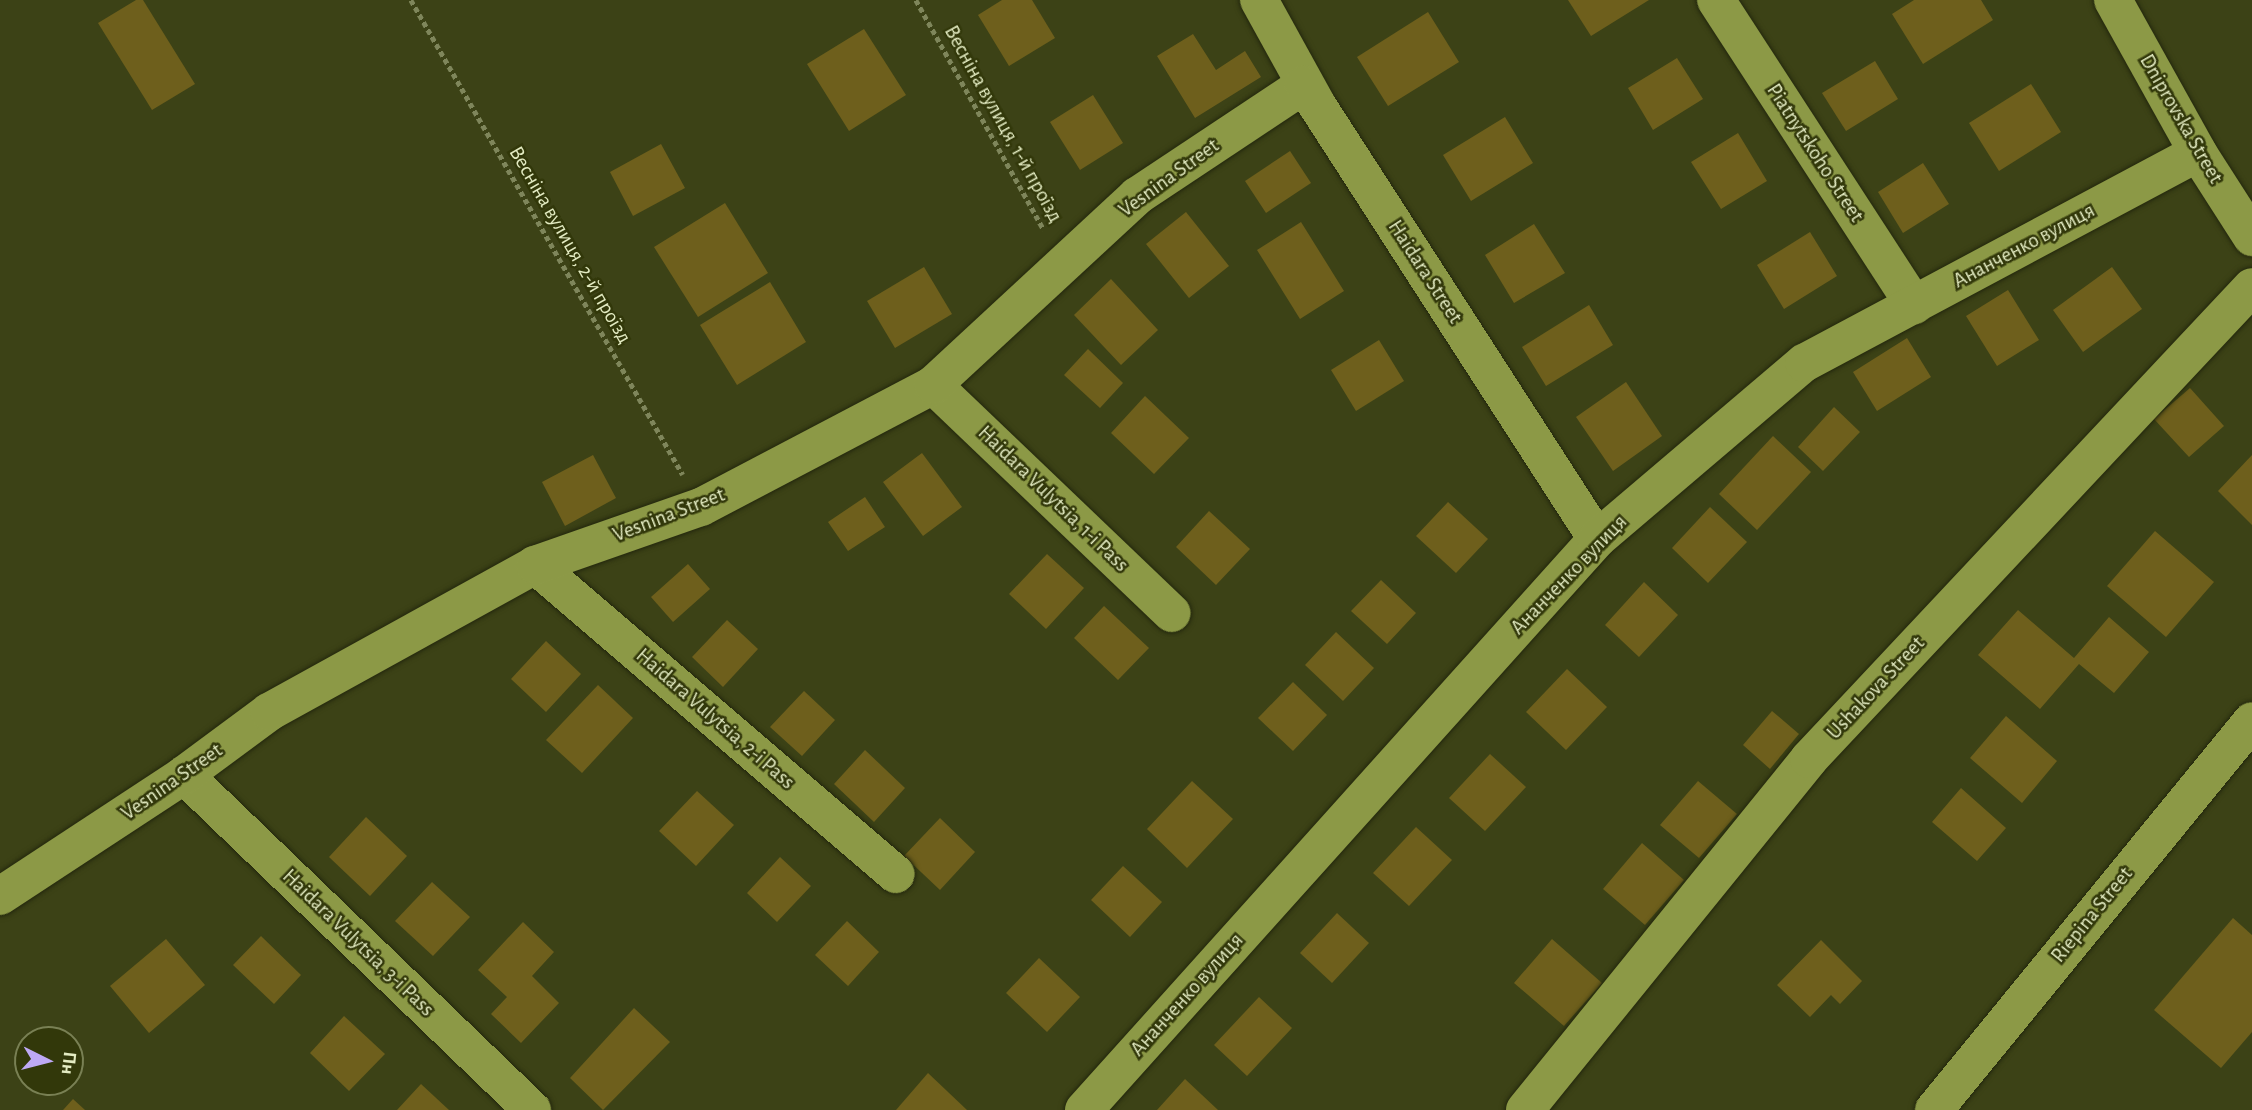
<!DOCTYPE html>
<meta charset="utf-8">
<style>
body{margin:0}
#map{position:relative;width:2252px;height:1110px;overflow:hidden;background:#3c4216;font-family:"Alegreya Sans",sans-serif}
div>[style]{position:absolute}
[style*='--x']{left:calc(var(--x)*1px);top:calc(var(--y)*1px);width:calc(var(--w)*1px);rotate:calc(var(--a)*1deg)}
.building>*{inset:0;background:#6e5f1c}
.path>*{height:4.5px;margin-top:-2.25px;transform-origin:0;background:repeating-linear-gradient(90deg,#7f865b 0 5px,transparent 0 8.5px)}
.roads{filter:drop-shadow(0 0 2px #23270d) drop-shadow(0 0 2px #23270d)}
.minor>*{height:38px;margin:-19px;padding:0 19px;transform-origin:19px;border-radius:19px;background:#8c9946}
.tertiary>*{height:38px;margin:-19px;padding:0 19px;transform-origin:19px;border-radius:19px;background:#8c9946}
span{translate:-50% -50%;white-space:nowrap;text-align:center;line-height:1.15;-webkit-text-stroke:5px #32380a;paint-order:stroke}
.street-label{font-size:21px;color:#e3ebc2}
.north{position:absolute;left:14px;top:1026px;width:70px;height:70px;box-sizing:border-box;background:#32380a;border:2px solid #798054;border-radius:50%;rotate:96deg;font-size:19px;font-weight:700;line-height:28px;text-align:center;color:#e3ebc2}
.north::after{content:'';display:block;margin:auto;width:24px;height:32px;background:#bea9f5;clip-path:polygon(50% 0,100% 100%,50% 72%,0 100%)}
</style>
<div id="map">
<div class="building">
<div style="clip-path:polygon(136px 0,143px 0,195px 84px,152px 110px,98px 23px)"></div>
<div style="clip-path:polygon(1002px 0,1032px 0,1055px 38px,1009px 66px,978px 15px)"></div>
<div style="clip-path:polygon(1568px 0,1649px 0,1591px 36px)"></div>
<div style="clip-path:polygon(1914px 0,1981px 0,1993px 20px,1923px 64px,1892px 14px)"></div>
<div style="clip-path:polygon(1428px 12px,1459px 62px,1388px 106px,1357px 57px)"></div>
<div style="clip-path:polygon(864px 29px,906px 95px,849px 131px,807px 64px)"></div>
<div style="clip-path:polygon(1193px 34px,1216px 70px,1245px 51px,1261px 77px,1195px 118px,1157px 56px)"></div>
<div style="clip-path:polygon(1677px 58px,1703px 99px,1653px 130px,1628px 88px)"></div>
<div style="clip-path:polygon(1875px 61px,1898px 99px,1846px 131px,1822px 93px)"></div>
<div style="clip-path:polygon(2031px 84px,2061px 132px,1999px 171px,1969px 123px)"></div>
<div style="clip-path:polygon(1093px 95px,1123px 143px,1080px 170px,1050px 122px)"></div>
<div style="clip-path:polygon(1505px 117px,1533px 163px,1471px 201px,1443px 155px)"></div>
<div style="clip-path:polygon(1738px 133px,1767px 181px,1721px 209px,1691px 162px)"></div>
<div style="clip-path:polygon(661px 144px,685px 188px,633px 216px,610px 172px)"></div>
<div style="clip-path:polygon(1290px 151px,1311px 183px,1266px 213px,1245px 181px)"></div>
<div style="clip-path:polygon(1923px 163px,1949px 204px,1903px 233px,1878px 192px)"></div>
<div style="clip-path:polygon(725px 203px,768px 273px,698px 317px,654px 247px)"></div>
<div style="clip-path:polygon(1186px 212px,1229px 266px,1189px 298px,1146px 244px)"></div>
<div style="clip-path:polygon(1301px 222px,1344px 291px,1300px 319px,1257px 250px)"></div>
<div style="clip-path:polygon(1534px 224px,1565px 273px,1514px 303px,1485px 255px)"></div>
<div style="clip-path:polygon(1810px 232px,1837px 276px,1784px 309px,1757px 265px)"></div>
<div style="clip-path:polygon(924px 267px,952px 314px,895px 348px,867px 301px)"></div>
<div style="clip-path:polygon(2112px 267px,2142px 309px,2083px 352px,2053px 310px)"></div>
<div style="clip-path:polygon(1111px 279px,1158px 330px,1121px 365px,1074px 315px)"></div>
<div style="clip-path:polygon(770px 282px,806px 342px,737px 385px,700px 325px)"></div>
<div style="clip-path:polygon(2008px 290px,2039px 340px,1997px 366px,1966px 316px)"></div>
<div style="clip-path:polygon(1589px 305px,1613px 345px,1546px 386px,1522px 347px)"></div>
<div style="clip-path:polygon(1907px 338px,1931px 377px,1877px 411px,1853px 372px)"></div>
<div style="clip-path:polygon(1379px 340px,1404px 381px,1356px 411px,1331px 370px)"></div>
<div style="clip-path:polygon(1088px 349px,1123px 383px,1100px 408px,1064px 375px)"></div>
<div style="clip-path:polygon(1626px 382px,1662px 436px,1613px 471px,1576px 417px)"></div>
<div style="clip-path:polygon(2190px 388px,2224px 426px,2189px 457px,2154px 419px)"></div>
<div style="clip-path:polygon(1145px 396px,1189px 438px,1154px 474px,1111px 433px)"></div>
<div style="clip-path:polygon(1834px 407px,1860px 432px,1823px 471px,1798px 447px)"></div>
<div style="clip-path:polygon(1773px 436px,1811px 472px,1757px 530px,1719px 494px)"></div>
<div style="clip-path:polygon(922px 453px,962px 507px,923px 536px,883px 482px)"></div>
<div style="clip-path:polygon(593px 455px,616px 498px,565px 526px,542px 482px)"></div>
<div style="clip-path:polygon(2252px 455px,2252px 525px,2218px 491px)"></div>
<div style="clip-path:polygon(865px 497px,885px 527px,848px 551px,828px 522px)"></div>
<div style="clip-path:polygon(1448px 502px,1488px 539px,1456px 573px,1416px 536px)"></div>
<div style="clip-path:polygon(1710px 507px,1747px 542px,1708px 583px,1672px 548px)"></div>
<div style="clip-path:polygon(1209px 511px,1250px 549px,1216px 585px,1176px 547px)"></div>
<div style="clip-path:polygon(2155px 531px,2214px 582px,2166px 637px,2107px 586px)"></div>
<div style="clip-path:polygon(1047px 554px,1084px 588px,1046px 629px,1009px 594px)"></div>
<div style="clip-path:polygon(688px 564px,710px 589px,673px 622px,651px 597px)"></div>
<div style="clip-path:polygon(1381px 580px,1416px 613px,1387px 644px,1351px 611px)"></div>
<div style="clip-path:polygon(1644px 582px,1678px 615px,1639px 657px,1605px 625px)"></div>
<div style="clip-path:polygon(1104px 606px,1149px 648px,1118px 680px,1074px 638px)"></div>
<div style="clip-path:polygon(2018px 610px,2074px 658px,2109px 617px,2149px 652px,2114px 693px,2079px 664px,2040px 709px,1978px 655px)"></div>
<div style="clip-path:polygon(727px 620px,758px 649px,723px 687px,692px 657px)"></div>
<div style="clip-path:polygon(1336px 632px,1374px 668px,1343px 701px,1305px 665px)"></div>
<div style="clip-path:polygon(546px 641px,581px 674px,546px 712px,511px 679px)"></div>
<div style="clip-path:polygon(1567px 669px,1607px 707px,1566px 750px,1526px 712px)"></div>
<div style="clip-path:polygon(1293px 682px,1327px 715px,1293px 751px,1258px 718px)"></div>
<div style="clip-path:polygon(598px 685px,633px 718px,582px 773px,546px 740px)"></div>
<div style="clip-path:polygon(804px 691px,835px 720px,802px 756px,770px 727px)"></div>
<div style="clip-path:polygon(1772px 711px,1799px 734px,1770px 769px,1743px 745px)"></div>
<div style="clip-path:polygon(2006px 716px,2057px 761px,2022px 803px,1970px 758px)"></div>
<div style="clip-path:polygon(865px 750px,905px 788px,874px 822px,834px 784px)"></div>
<div style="clip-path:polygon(1490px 754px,1526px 787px,1485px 831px,1449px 798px)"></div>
<div style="clip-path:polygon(1192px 781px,1233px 819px,1187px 868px,1147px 829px)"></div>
<div style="clip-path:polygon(1698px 781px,1737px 814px,1699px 858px,1660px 825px)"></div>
<div style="clip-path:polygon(1961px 788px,2006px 828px,1977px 861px,1932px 822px)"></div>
<div style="clip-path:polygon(697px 791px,734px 825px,696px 866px,659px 831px)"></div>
<div style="clip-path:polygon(366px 817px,407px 856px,370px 896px,329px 857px)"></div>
<div style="clip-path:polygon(940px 818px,975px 852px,940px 890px,904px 856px)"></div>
<div style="clip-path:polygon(1416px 827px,1452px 860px,1409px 906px,1373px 873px)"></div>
<div style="clip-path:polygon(1642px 843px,1684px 880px,1645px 925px,1603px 889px)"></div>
<div style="clip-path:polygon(780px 857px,811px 886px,777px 922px,747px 893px)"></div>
<div style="clip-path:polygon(1123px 866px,1162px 902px,1130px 937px,1091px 900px)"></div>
<div style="clip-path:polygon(432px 882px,470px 917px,433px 956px,395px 921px)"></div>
<div style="clip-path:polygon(1337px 913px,1369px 943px,1332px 983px,1300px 953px)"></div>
<div style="clip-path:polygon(2233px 918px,2252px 935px,2252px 1032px,2221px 1068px,2154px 1010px)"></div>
<div style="clip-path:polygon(847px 921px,879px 952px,848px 986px,815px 955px)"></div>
<div style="clip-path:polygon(523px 922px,554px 952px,532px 976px,559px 1003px,521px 1043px,491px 1014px,507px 997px,478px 970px)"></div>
<div style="clip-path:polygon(261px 936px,301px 975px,274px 1004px,233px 965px)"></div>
<div style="clip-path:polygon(166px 939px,205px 985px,149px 1033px,110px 986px)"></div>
<div style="clip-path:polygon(1552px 939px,1602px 983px,1564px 1026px,1514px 983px)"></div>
<div style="clip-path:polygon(1821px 940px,1862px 981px,1840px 1004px,1831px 995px,1810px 1017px,1777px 985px)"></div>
<div style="clip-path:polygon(1039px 958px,1080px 997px,1047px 1032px,1006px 993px)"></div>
<div style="clip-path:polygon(1259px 997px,1292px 1028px,1247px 1076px,1214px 1045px)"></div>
<div style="clip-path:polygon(634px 1008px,670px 1042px,603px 1110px,570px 1078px)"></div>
<div style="clip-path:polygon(344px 1016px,385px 1054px,349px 1091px,310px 1053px)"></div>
<div style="clip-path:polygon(928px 1073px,967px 1110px,896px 1110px)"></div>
<div style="clip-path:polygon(1185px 1079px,1218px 1110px,1157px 1110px)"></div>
<div style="clip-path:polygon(421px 1084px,449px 1110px,397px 1110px)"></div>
<div style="clip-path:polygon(73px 1099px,85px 1110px,63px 1110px)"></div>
</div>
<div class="path">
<div style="--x:411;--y:0;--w:547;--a:60.2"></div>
<div style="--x:916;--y:0;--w:263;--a:60.9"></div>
</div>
<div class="roads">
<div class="minor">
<div style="--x:1259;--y:0;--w:120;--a:61.1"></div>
<div style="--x:1716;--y:0;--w:364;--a:57"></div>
<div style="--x:2113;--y:0;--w:175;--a:60.9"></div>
<div style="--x:2198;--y:153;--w:100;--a:57.3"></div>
<div style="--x:933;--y:385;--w:330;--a:43.7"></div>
<div style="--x:535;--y:565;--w:475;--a:40.6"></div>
<div style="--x:184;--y:775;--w:483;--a:43.9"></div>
<div style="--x:0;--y:896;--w:220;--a:-33.3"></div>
<div style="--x:184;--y:775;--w:106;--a:-36.5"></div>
<div style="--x:269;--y:712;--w:304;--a:-28.9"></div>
<div style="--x:535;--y:565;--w:176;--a:-19.3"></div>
<div style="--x:701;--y:507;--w:262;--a:-27.7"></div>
<div style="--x:933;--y:385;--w:278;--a:-42.8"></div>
<div style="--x:1137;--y:196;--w:201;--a:-33.6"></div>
<div style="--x:1304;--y:85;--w:540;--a:57.16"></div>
<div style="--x:1084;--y:1110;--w:768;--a:-48.06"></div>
<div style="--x:1597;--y:539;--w:272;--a:-40.4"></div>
<div style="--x:1804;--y:363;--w:446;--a:-28.1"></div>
<div style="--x:1525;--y:1110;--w:452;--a:-51"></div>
<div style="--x:1809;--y:759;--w:647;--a:-46.82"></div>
</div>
<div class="tertiary">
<div style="--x:1934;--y:1110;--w:502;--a:-50.73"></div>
</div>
</div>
<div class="street-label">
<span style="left:2181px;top:119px;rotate:60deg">Dniprovska Street</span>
<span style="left:1003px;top:124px;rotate:61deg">Весніна вулиця, 1-й проїзд</span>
<span style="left:1815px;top:153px;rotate:57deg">Piatnytskoho Street</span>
<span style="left:1169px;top:178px;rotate:-36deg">Vesnina Street</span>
<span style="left:570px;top:245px;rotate:60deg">Весніна вулиця, 2-й проїзд</span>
<span style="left:2024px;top:246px;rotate:-28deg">Ананченко вулиця</span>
<span style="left:1425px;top:272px;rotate:57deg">Haidara Street</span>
<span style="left:1053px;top:499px;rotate:44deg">Haidara Vulytsia, 1-i Pass</span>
<span style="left:669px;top:515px;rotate:-21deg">Vesnina Street</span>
<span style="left:1569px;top:575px;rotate:-46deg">Ананченко вулиця</span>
<span style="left:1876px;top:688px;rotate:-47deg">Ushakova Street</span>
<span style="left:715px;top:719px;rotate:41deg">Haidara Vulytsia, 2-i Pass</span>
<span style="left:172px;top:782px;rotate:-35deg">Vesnina Street</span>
<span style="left:2092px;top:915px;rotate:-51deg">Riepina Street</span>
<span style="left:358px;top:943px;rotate:44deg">Haidara Vulytsia, 3-i Pass</span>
<span style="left:1187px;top:995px;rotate:-48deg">Ананченко вулиця</span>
</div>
<div class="north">Пн</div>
</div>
